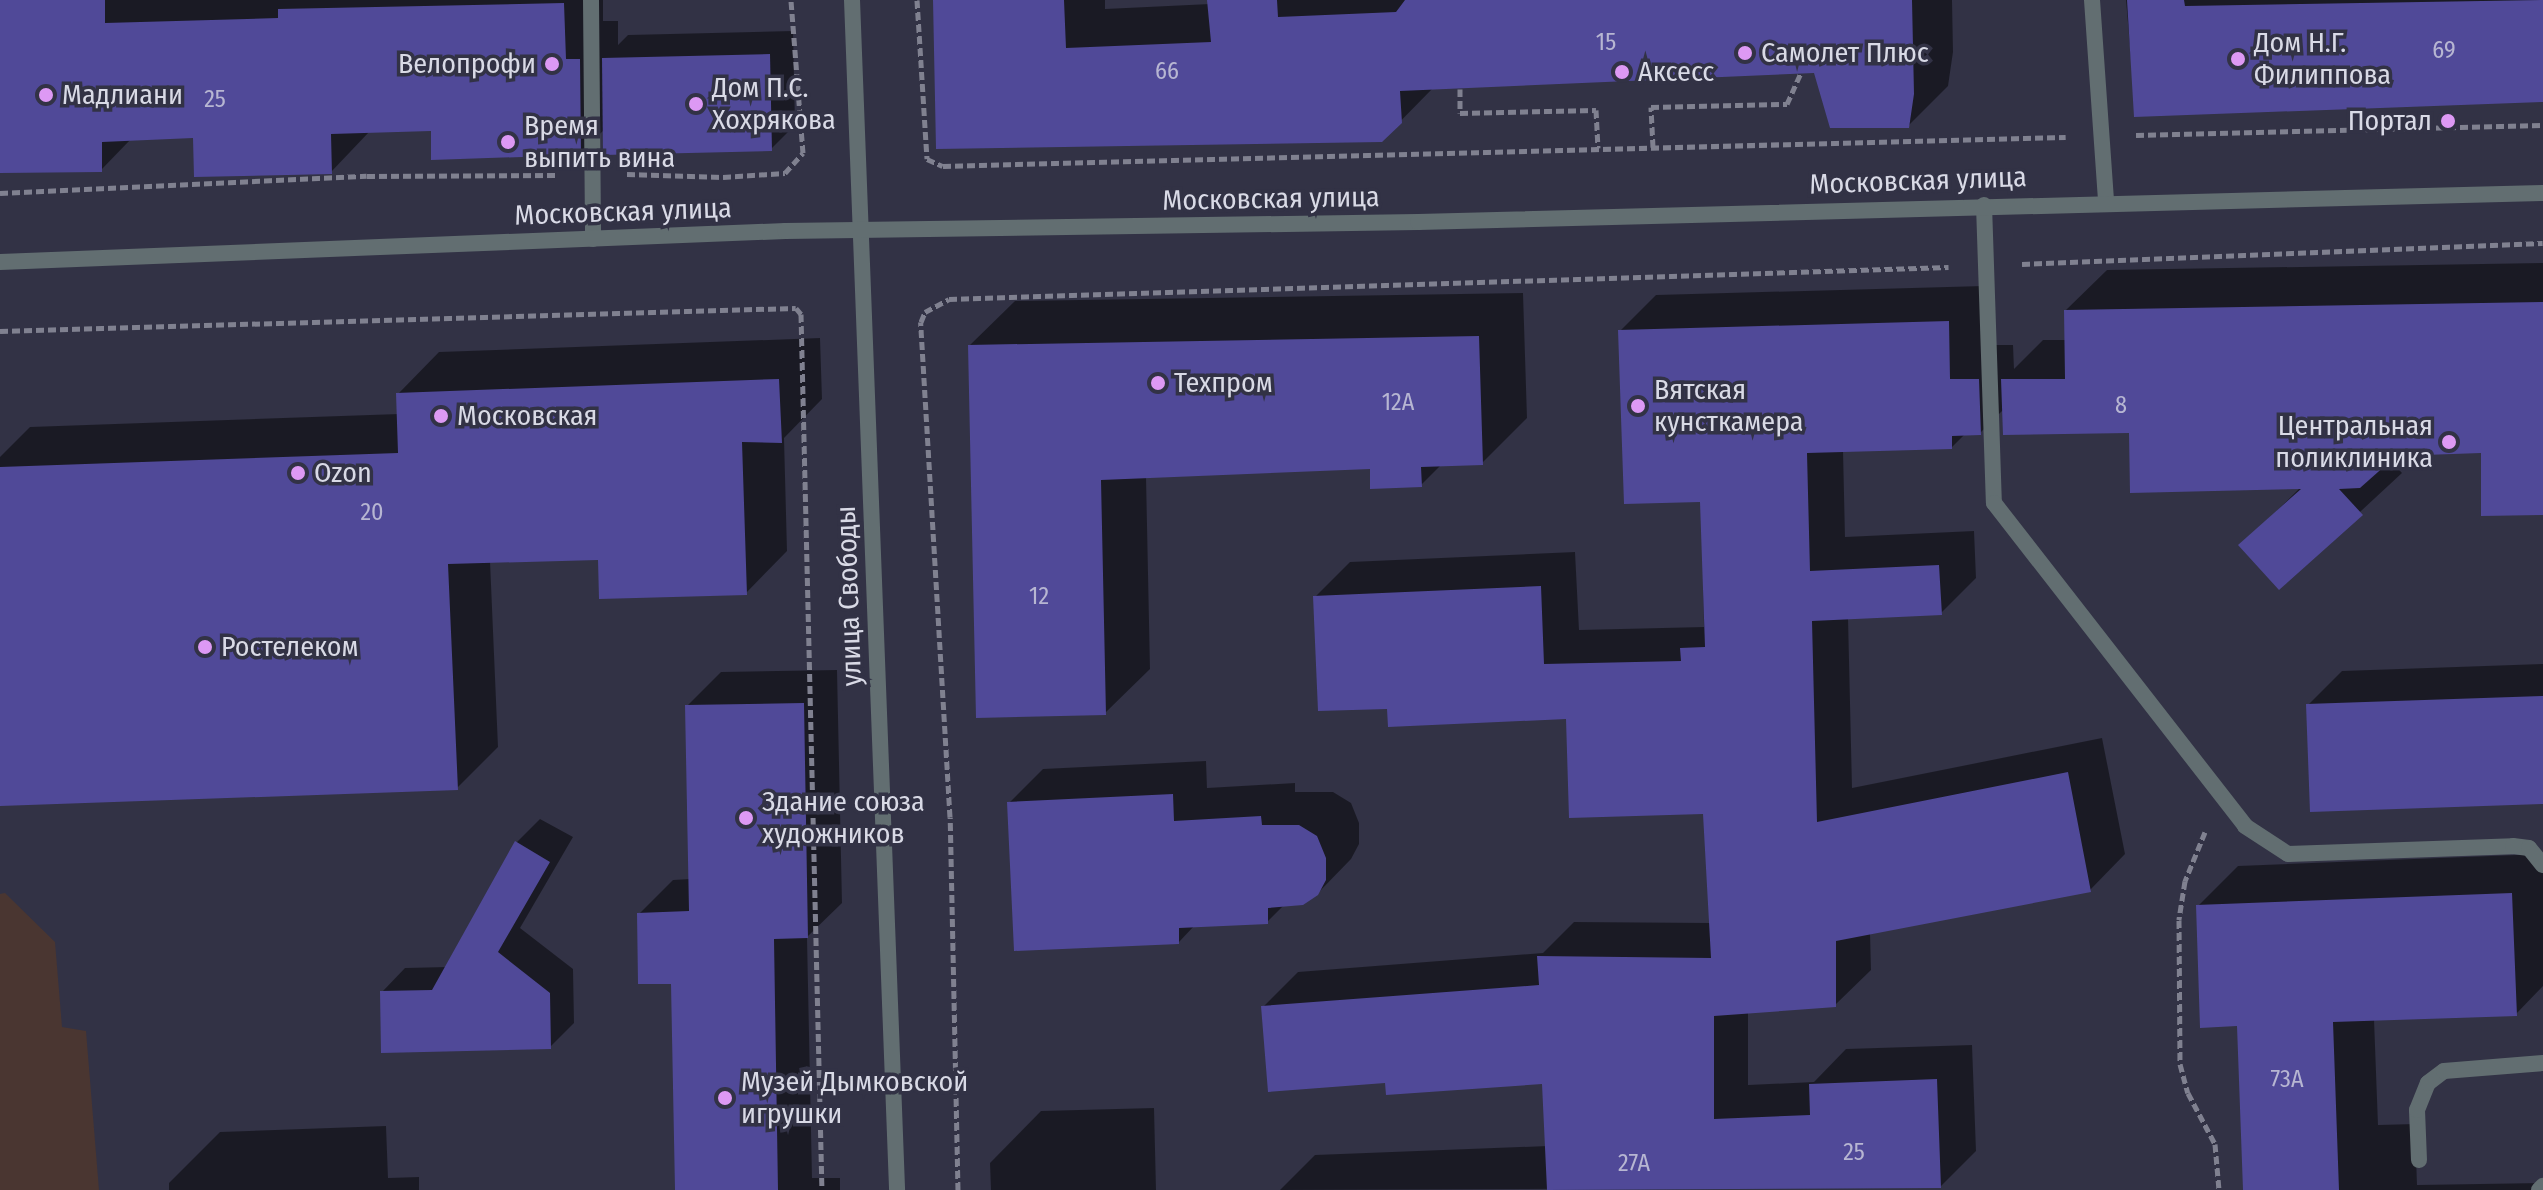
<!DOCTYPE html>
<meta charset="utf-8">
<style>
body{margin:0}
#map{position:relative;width:2543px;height:1190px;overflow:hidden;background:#323245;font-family:"Fira Sans Condensed",sans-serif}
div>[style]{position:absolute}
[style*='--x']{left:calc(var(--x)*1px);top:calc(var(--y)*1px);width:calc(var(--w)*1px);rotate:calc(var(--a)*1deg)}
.education>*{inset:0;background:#4a3631}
.shadow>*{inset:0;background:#0007}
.building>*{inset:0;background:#504998}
.path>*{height:5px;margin-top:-2.5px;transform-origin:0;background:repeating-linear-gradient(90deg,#808190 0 8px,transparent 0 12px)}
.service>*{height:16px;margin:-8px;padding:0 8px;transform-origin:8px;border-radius:8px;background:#626e71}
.minor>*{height:16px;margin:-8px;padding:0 8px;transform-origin:8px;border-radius:8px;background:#626e71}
.dots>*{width:22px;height:22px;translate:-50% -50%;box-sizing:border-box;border:4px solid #323245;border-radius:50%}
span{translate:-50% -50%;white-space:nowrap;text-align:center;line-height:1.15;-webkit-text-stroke:7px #323245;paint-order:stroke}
.number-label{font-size:24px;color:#b7b6d2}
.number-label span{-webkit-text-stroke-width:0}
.poi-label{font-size:28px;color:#d9dae6}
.left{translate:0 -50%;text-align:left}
.right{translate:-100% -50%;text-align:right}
.street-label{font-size:28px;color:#d9dae6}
</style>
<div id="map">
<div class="education">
<div style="clip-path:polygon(5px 893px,55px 942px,62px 1027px,86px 1031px,99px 1190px,0 1190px,0 894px)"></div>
</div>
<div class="shadow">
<div style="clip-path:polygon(0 0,603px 0,603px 21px,618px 21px,618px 45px,628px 35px,793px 31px,795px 125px,771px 149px,605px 129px,580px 153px,433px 129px,370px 131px,331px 172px,195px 136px,132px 138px,101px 170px,0 171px)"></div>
<div style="clip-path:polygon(935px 0,1105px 0,1105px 9px,1210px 4px,1209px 0,1952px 0,1953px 52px,1948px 86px,1908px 126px,1816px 71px,1434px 87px,1382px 140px,938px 147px)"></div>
<div style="clip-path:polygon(2126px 0,2543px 0,2543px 99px,2136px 115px)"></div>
<div style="clip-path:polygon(2543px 263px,2543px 513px,2483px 451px,2395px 454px,2389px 459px,2402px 473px,2279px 587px,2241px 546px,2301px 487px,2131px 431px,2004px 409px,1980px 433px,1965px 434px,1952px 447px,1843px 450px,1845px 537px,1974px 531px,1976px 578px,1941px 613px,1848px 617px,1852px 788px,2102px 738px,2125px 854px,2090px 890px,1870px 932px,1871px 970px,1835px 1005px,1748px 1012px,1748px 1085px,1814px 1082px,1846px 1049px,1972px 1045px,1976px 1151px,1940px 1187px,1280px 1190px,1315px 1155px,1547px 1146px,1544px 1081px,1387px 1081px,1263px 1007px,1298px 972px,1543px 953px,1574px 922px,1712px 923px,1705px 811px,1568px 717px,1389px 707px,1315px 597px,1350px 562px,1575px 552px,1579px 630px,1704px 627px,1702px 500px,1620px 331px,1656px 295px,1983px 286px,1985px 345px,2013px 345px,2014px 369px,2043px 340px,2067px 340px,2066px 310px,2107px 270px)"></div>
<div style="clip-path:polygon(1523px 293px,1527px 418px,1482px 463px,1442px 464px,1421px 485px,1372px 467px,1146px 476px,1150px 669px,1105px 713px,970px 345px,1015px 301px)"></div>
<div style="clip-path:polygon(820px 338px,822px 399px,784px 438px,787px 551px,746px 593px,600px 558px,490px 561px,498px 747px,457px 788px,0 804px,0 457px,30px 427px,399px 414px,398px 394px,439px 352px)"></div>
<div style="clip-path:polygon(2543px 664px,2543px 801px,2308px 705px,2342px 671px)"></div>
<div style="clip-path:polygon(837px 670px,842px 903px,807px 937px,812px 1178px,840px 1178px,840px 1190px,677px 1190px,673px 982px,639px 914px,673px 880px,690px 879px,687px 706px,721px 672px)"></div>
<div style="clip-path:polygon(1206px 761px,1207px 788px,1295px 783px,1295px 792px,1333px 792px,1351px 803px,1359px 823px,1359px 844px,1351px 859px,1317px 894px,1284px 905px,1267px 922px,1195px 925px,1179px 942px,1009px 803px,1043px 769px)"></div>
<div style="clip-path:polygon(540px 819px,573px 837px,520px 928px,573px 969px,574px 1023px,550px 1047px,382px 992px,405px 968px,447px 967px,517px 842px)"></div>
<div style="clip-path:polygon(2543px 854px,2543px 986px,2516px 1014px,2374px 1019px,2378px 1125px,2415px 1124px,2417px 1185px,2543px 1183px,2543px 1190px,2245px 1190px,2239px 1024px,2198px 906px,2238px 866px)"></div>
<div style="clip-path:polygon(1154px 1108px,1156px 1190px,991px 1190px,990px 1163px,1041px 1111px)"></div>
<div style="clip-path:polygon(386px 1126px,388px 1178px,419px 1177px,419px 1190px,169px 1190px,169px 1183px,220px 1132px)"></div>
</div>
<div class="building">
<div style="clip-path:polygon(0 0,105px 0,105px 23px,278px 18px,278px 9px,564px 3px,566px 59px,580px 59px,581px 155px,431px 160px,431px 131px,331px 134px,332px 174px,194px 177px,193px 138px,102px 142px,102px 172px,0 173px)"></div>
<div style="clip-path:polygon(933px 0,1064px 0,1066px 48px,1211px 42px,1207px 0,1277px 0,1278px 17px,1396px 12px,1405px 0,1912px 0,1914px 94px,1909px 128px,1830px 128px,1814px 73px,1400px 91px,1402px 123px,1382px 142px,936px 149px)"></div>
<div style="clip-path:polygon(2127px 0,2184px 0,2185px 6px,2543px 0,2543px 102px,2134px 117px)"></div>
<div style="clip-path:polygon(770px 54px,772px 151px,603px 155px,602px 58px)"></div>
<div style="clip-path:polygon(2543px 302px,2543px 515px,2481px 516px,2481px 453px,2396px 456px,2360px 488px,2339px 489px,2363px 515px,2279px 590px,2238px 545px,2301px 489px,2130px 493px,2129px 433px,2003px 435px,2001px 379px,2065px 379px,2064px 310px)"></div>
<div style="clip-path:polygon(1949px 321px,1950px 379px,1979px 379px,1981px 435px,1952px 436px,1952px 449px,1807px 453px,1810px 571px,1939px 565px,1942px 615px,1812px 621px,1817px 822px,2068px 772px,2091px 892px,1836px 941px,1836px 1007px,1714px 1016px,1714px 1119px,1810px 1115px,1809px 1084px,1937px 1079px,1941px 1188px,1547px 1190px,1542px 1084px,1386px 1095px,1385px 1083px,1268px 1092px,1261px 1006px,1539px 985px,1537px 956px,1711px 958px,1703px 814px,1569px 818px,1566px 719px,1388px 727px,1387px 709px,1318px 711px,1313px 596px,1541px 586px,1544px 664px,1681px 661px,1680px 648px,1705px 647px,1700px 502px,1624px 504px,1618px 330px)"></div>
<div style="clip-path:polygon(1479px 336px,1483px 465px,1421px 467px,1422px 487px,1370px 489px,1370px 469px,1101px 480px,1106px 715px,976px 718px,968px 345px)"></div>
<div style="clip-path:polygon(779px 379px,782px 443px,742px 442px,747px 595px,599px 599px,598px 560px,448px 564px,458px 790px,0 806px,0 467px,398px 453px,396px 393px)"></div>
<div style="clip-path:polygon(2543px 696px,2543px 804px,2310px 812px,2306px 704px)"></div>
<div style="clip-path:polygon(804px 703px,808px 938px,774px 939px,778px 1190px,675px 1190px,671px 984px,638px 984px,637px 913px,689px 911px,685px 705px)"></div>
<div style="clip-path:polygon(1173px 794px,1174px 821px,1261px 816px,1262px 825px,1299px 825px,1317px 836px,1326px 858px,1326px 880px,1318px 895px,1303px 905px,1268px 908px,1268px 924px,1179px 928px,1179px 944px,1014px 951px,1007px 802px)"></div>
<div style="clip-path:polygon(515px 841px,550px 862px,498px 952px,550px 993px,551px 1049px,381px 1053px,380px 991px,432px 990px)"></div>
<div style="clip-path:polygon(2512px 893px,2517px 1016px,2333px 1022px,2339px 1190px,2243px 1190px,2237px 1026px,2200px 1028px,2196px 905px)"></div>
</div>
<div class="path">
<div style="--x:917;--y:0;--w:159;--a:86.4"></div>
<div style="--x:927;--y:159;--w:17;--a:24"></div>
<div style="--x:943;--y:166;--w:1123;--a:-1.48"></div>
<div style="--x:1460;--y:89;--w:24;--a:90"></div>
<div style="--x:1460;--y:113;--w:136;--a:-1.3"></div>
<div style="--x:1596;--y:110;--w:38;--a:87"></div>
<div style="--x:2136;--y:135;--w:407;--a:-1.4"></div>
<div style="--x:1653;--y:147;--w:40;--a:-92.9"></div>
<div style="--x:1651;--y:107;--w:136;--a:-1.3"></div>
<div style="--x:1787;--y:104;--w:34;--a:-66"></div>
<div style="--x:627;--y:174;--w:96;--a:1.8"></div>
<div style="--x:723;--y:177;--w:62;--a:-3.7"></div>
<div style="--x:785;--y:173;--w:27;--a:-48"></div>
<div style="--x:803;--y:153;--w:153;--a:-94.5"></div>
<div style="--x:0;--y:193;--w:367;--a:-2.7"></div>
<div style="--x:367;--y:176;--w:190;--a:-0.3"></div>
<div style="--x:2022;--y:264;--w:521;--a:-2.31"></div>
<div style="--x:0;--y:331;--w:796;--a:-1.66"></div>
<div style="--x:796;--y:308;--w:8;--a:50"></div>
<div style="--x:801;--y:314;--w:876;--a:88.63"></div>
<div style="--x:2205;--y:832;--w:53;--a:112.2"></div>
<div style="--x:2185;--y:881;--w:39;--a:99"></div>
<div style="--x:2179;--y:920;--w:144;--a:89.6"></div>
<div style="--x:2180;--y:1064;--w:30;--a:75"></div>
<div style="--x:2188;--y:1093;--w:58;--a:62.1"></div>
<div style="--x:2215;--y:1144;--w:46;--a:85"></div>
<div style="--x:958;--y:1190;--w:373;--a:-91.2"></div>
<div style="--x:950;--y:817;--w:496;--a:-93.4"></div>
<div style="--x:921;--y:322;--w:11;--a:-68"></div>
<div style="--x:925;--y:312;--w:27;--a:-28"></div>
<div style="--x:949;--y:299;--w:1000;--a:-1.83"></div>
</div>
<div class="service">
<div style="--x:591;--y:0;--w:239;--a:89.5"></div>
<div style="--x:2092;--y:0;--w:202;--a:86"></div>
<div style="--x:1984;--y:205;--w:298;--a:88.1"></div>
<div style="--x:1994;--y:503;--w:409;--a:52.1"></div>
<div style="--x:2245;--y:826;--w:51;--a:33.1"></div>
<div style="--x:2288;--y:854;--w:225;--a:-2"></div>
<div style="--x:2513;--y:846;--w:16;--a:7"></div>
<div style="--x:2529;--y:848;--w:22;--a:51"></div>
<div style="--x:2419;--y:1160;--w:50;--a:-92.3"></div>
<div style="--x:2417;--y:1110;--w:29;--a:-68"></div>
<div style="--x:2428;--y:1083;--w:20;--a:-37"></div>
<div style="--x:2444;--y:1071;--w:99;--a:-4.6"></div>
<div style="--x:2539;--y:1190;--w:6;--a:-45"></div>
</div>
<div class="minor">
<div style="--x:852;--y:0;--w:1191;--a:87.83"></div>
<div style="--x:0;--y:262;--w:786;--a:-2.26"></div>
<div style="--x:785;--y:231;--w:633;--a:-0.81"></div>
<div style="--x:1418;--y:222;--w:1125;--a:-1.48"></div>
</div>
<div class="dots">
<div style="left:1745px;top:53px;background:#dd99f4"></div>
<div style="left:2238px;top:59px;background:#dd99f4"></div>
<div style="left:552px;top:64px;background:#dd99f4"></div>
<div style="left:1622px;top:72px;background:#dd99f4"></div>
<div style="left:46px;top:95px;background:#dd99f4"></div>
<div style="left:696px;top:104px;background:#dd99f4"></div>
<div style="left:2448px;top:121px;background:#dd99f4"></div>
<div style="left:508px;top:142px;background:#dd99f4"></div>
<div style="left:1158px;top:383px;background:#dd99f4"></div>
<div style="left:1638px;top:406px;background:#dd99f4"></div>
<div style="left:441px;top:416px;background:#dd99f4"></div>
<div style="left:2449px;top:442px;background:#dd99f4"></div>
<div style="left:298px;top:473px;background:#dd99f4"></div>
<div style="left:205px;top:647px;background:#dd99f4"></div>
<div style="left:746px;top:818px;background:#dd99f4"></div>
<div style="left:725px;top:1098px;background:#dd99f4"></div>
</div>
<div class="number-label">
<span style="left:1606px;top:43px">15</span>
<span style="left:2444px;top:51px">69</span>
<span style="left:1167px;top:72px">66</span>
<span style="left:215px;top:100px">25</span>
<span style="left:1398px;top:403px">12А</span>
<span style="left:2121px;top:406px">8</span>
<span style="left:372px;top:513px">20</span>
<span style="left:1039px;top:597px">12</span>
<span style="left:2287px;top:1080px">73А</span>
<span style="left:1854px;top:1153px">25</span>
<span style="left:1634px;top:1164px">27А</span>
</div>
<div class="poi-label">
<span class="left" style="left:2254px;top:59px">Дом Н.Г.<br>Филиппова</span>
<span class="left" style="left:1761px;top:53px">Самолет Плюс</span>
<span class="right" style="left:536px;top:64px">Велопрофи</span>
<span class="left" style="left:1638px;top:72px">Аксесс</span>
<span class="left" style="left:712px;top:104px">Дом П.С.<br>Хохрякова</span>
<span class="left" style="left:62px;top:95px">Мадлиани</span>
<span class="right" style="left:2432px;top:121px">Портал</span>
<span class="left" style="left:524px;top:142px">Время<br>выпить вина</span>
<span class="left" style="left:1174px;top:383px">Техпром</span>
<span class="left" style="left:1654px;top:406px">Вятская<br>кунсткамера</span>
<span class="left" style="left:457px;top:416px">Московская</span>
<span class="right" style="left:2433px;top:442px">Центральная<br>поликлиника</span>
<span class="left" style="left:314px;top:473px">Ozon</span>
<span class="left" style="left:221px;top:647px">Ростелеком</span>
<span class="left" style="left:762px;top:818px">Здание союза<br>художников</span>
<span class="left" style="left:741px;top:1098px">Музей Дымковской<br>игрушки</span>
</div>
<div class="street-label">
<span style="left:1918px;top:181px;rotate:-2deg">Московская улица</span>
<span style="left:1271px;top:199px;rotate:-1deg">Московская улица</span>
<span style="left:623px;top:212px;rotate:-2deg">Московская улица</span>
<span style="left:849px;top:596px;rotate:-92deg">улица Свободы</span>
</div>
</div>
